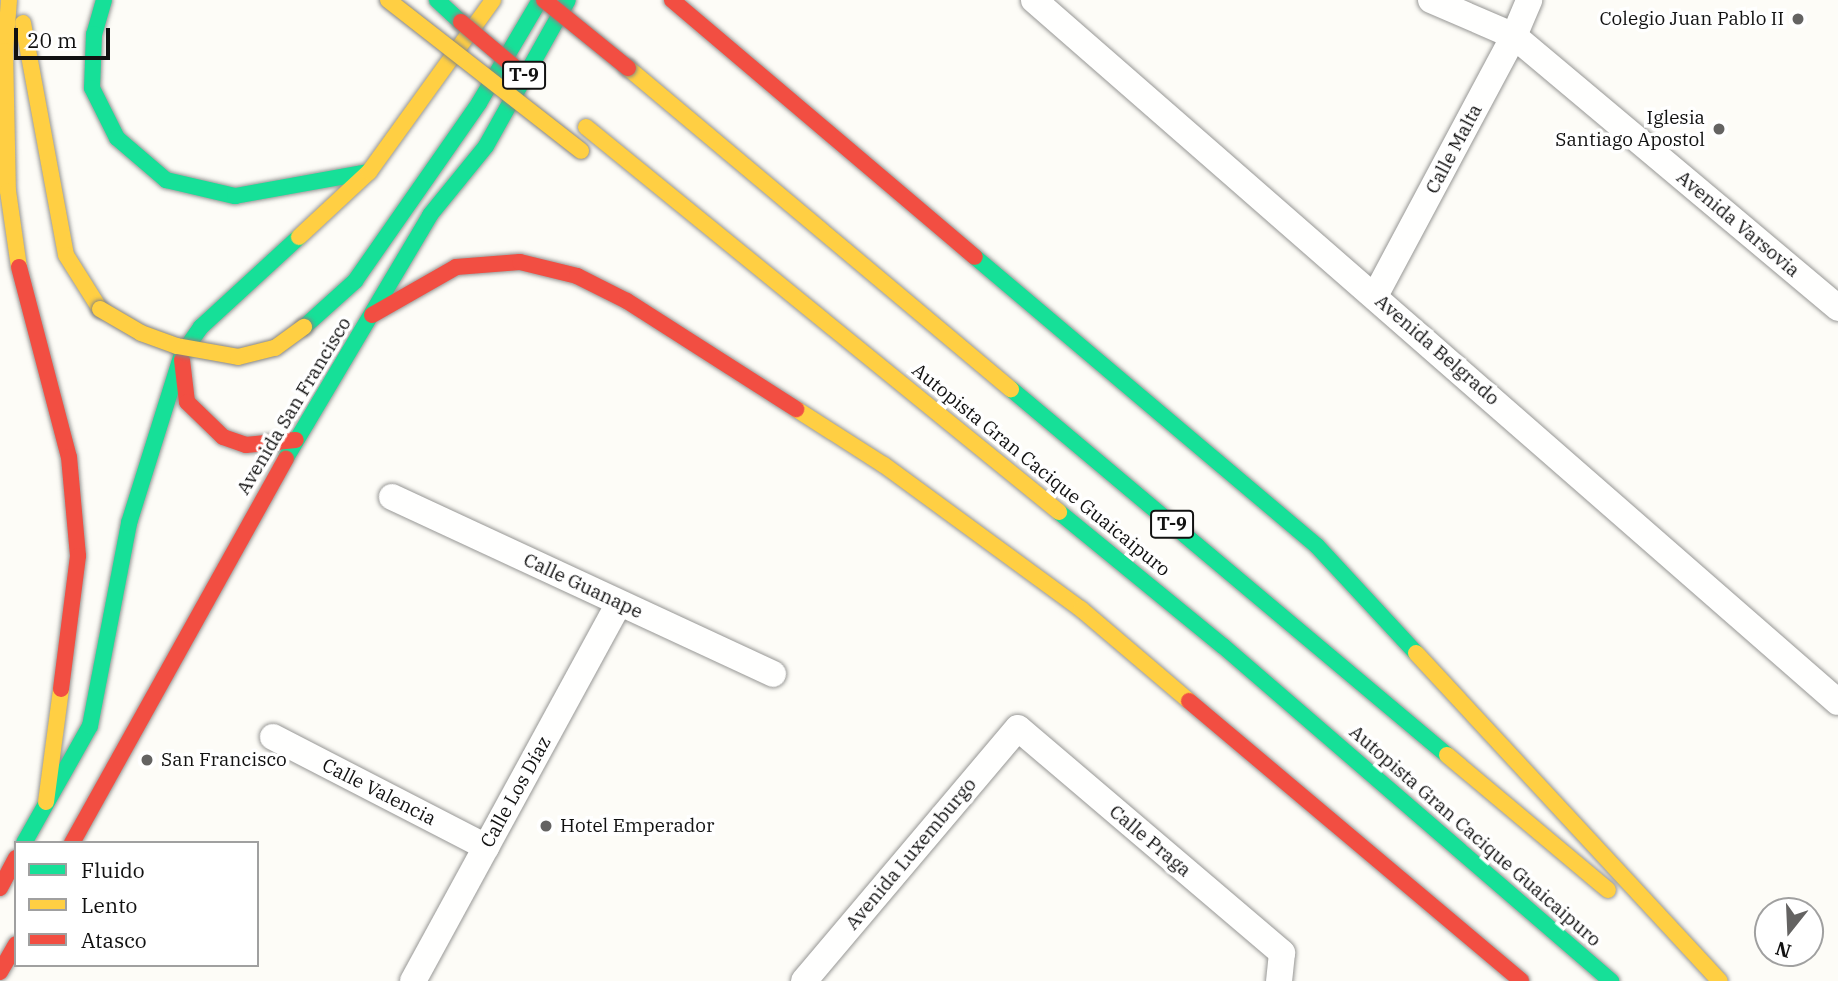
<!DOCTYPE html>
<meta charset="utf-8">
<style>
body{margin:0}
#map{position:relative;width:1838px;height:981px;overflow:hidden;background:#fdfcf7;font-family:"IBM Plex Serif",serif}
div>[style]{position:absolute}
[style*='--x']{left:calc(var(--x)*1px);top:calc(var(--y)*1px);width:calc(var(--w)*1px);rotate:calc(var(--a)*1deg)}
.roads{filter:drop-shadow(0 0 2px #979795) drop-shadow(0 0 2px #979795)}
.street>*{height:26px;margin:-13px;padding:0 13px;transform-origin:13px;border-radius:13px;background:#fffffe}
.fast>*{height:16px;margin:-8px;padding:0 8px;transform-origin:8px;border-radius:8px;background:#16e098}
.slow>*{height:16px;margin:-8px;padding:0 8px;transform-origin:8px;border-radius:8px;background:#ffcf43}
.jam>*{height:16px;margin:-8px;padding:0 8px;transform-origin:8px;border-radius:8px;background:#f24e42}
.bridges{filter:drop-shadow(0 0 2px #858482) drop-shadow(0 0 2px #858482)}
.slow-bridge>*{height:16px;margin:-8px;padding:0 8px;transform-origin:8px;border-radius:8px;background:#ffcf43}
.jam-bridge>*{height:16px;margin:-8px;padding:0 8px;transform-origin:8px;border-radius:8px;background:#f24e42}
.dots>*{width:19px;height:19px;translate:-50% -50%;box-sizing:border-box;border:4px solid #fff;border-radius:50%}
span{translate:-50% -50%;white-space:nowrap;text-align:center;line-height:1.15;-webkit-text-stroke:7px #fff;paint-order:stroke}
.shield-label span{padding:2px 5px;background:#fff;border:2px solid;border-radius:5px;-webkit-text-stroke-width:0}
.shield-label{font-size:18px;color:#111;font-weight:700}
.poi-label{font-size:19px;color:#111}
.right{translate:-100% -50%;text-align:right}
.left{translate:0 -50%;text-align:left}
.street-label{font-size:19px;color:#111}
.legend{position:absolute;left:14px;top:841px;width:245px;height:126px;box-sizing:border-box;background:#fff;border:2px solid #a0a0a0;margin:0;padding:9px 12px;list-style:none;font-size:21px;color:#111}
.legend li{display:flex;align-items:center;gap:14px;height:35px}
.legend b{width:35px;border:2px solid #a0a0a0}
.north{position:absolute;left:1754px;top:897px;width:70px;height:70px;box-sizing:border-box;background:#fff;border:2px solid #a0a0a0;border-radius:50%;rotate:198deg;font-size:19px;font-weight:700;line-height:28px;text-align:center;color:#111}
.north::after{content:'';display:block;margin:auto;width:24px;height:32px;background:#646362;clip-path:polygon(50% 0,100% 100%,50% 72%,0 100%)}
.scale{position:absolute;left:14px;top:28px;width:96px;height:32px;box-sizing:border-box;border:4px solid #111;border-top:0;padding-left:9px;font-size:21px;line-height:24px;white-space:nowrap;color:#111;-webkit-text-stroke:5px #fff;paint-order:stroke}
</style>
<div id="map">
<div class="roads">
<div class="street">
<div style="--x:1034;--y:0;--w:1067;--a:41.13"></div>
<div style="--x:1431;--y:0;--w:90;--a:23.4"></div>
<div style="--x:1514;--y:36;--w:423;--a:40"></div>
<div style="--x:1375;--y:296;--w:295;--a:-61.9"></div>
<div style="--x:1514;--y:36;--w:39;--a:-67"></div>
<div style="--x:392;--y:497;--w:420;--a:24.9"></div>
<div style="--x:273;--y:737;--w:240;--a:27.3"></div>
<div style="--x:413;--y:981;--w:430;--a:-61.4"></div>
<div style="--x:804;--y:981;--w:331;--a:-49.8"></div>
<div style="--x:1018;--y:728;--w:347;--a:40.4"></div>
<div style="--x:1282;--y:953;--w:28;--a:96"></div>
</div>
<div class="fast">
<div style="--x:104;--y:0;--w:35;--a:106"></div>
<div style="--x:94;--y:34;--w:54;--a:92.1"></div>
<div style="--x:92;--y:88;--w:56;--a:63.4"></div>
<div style="--x:117;--y:138;--w:65;--a:40.6"></div>
<div style="--x:166;--y:180;--w:71;--a:13.1"></div>
<div style="--x:235;--y:196;--w:136;--a:-10.2"></div>
<div style="--x:437;--y:0;--w:33;--a:43"></div>
<div style="--x:975;--y:257;--w:448;--a:40.2"></div>
<div style="--x:1317;--y:546;--w:146;--a:47.2"></div>
<div style="--x:304;--y:327;--w:69;--a:-42"></div>
<div style="--x:355;--y:281;--w:217;--a:-55.1"></div>
<div style="--x:479;--y:103;--w:120;--a:-59.4"></div>
<div style="--x:1011;--y:389;--w:569;--a:40.01"></div>
<div style="--x:286;--y:458;--w:282;--a:-59.3"></div>
<div style="--x:430;--y:215;--w:89;--a:-50.9"></div>
<div style="--x:486;--y:146;--w:167;--a:-60.7"></div>
<div style="--x:1059;--y:512;--w:212;--a:39.3"></div>
<div style="--x:1223;--y:646;--w:513;--a:40.81"></div>
<div style="--x:24;--y:843;--w:134;--a:-60.6"></div>
<div style="--x:90;--y:726;--w:207;--a:-79.1"></div>
<div style="--x:129;--y:523;--w:177;--a:-72.6"></div>
<div style="--x:182;--y:354;--w:33;--a:-55"></div>
<div style="--x:201;--y:327;--w:133;--a:-42.6"></div>
</div>
<div class="slow">
<div style="--x:9;--y:0;--w:51;--a:94.5"></div>
<div style="--x:5;--y:51;--w:140;--a:88.8"></div>
<div style="--x:8;--y:191;--w:77;--a:81.8"></div>
<div style="--x:23;--y:23;--w:236;--a:79.5"></div>
<div style="--x:66;--y:255;--w:64;--a:57.8"></div>
<div style="--x:628;--y:68;--w:500;--a:40"></div>
<div style="--x:586;--y:127;--w:610;--a:39.14"></div>
<div style="--x:299;--y:237;--w:96;--a:-42.9"></div>
<div style="--x:369;--y:172;--w:212;--a:-54.2"></div>
<div style="--x:796;--y:409;--w:104;--a:32.5"></div>
<div style="--x:884;--y:465;--w:244;--a:36.2"></div>
<div style="--x:1081;--y:609;--w:142;--a:40.4"></div>
<div style="--x:1416;--y:653;--w:447;--a:47.2"></div>
<div style="--x:1447;--y:755;--w:210;--a:40"></div>
<div style="--x:46;--y:802;--w:114;--a:-82.4"></div>
</div>
<div class="jam">
<div style="--x:672;--y:0;--w:397;--a:40.3"></div>
<div style="--x:19;--y:267;--w:196;--a:75.3"></div>
<div style="--x:69;--y:457;--w:99;--a:84.8"></div>
<div style="--x:78;--y:556;--w:134;--a:97.3"></div>
<div style="--x:372;--y:315;--w:97;--a:-29.7"></div>
<div style="--x:456;--y:267;--w:64;--a:-4.5"></div>
<div style="--x:520;--y:262;--w:59;--a:13.8"></div>
<div style="--x:577;--y:276;--w:56;--a:26.6"></div>
<div style="--x:627;--y:301;--w:201;--a:32.6"></div>
<div style="--x:182;--y:360;--w:42;--a:83.2"></div>
<div style="--x:187;--y:402;--w:50;--a:44.2"></div>
<div style="--x:223;--y:437;--w:24;--a:19"></div>
<div style="--x:246;--y:445;--w:50;--a:-5.7"></div>
<div style="--x:1189;--y:701;--w:434;--a:40.1"></div>
<div style="--x:72;--y:843;--w:440;--a:-60.9"></div>
<div style="--x:0;--y:888;--w:34;--a:-62"></div>
<div style="--x:0;--y:972;--w:32;--a:-60"></div>
</div>
</div>
<div class="bridges">
<div class="slow-bridge">
<div style="--x:388;--y:0;--w:245;--a:38"></div>
<div style="--x:100;--y:309;--w:48;--a:30.3"></div>
<div style="--x:141;--y:333;--w:38;--a:20"></div>
<div style="--x:177;--y:346;--w:62;--a:10.2"></div>
<div style="--x:238;--y:357;--w:38;--a:-14"></div>
<div style="--x:275;--y:348;--w:36;--a:-36"></div>
</div>
<div class="jam-bridge">
<div style="--x:544;--y:0;--w:108;--a:39"></div>
<div style="--x:461;--y:22;--w:75;--a:40.1"></div>
</div>
</div>
<div class="dots">
<div style="left:1798px;top:19px;background:#646362"></div>
<div style="left:1719px;top:129px;background:#646362"></div>
<div style="left:147px;top:760px;background:#646362"></div>
<div style="left:546px;top:826px;background:#646362"></div>
</div>
<div class="shield-label">
<span style="left:524px;top:75px">T-9</span>
<span style="left:1172px;top:524px">T-9</span>
</div>
<div class="poi-label">
<span class="right" style="left:1784px;top:19px">Colegio Juan Pablo II</span>
<span class="right" style="left:1705px;top:129px">Iglesia<br>Santiago Apostol</span>
<span class="left" style="left:161px;top:760px">San Francisco</span>
<span class="left" style="left:560px;top:826px">Hotel Emperador</span>
</div>
<div class="street-label">
<span style="left:1454px;top:149px;rotate:-62deg">Calle Malta</span>
<span style="left:1738px;top:224px;rotate:40deg">Avenida Varsovia</span>
<span style="left:1437px;top:350px;rotate:41deg">Avenida Belgrado</span>
<span style="left:294px;top:406px;rotate:-59deg">Avenida San Francisco</span>
<span style="left:1041px;top:470px;rotate:39deg">Autopista Gran Cacique Guaicaipuro</span>
<span style="left:583px;top:586px;rotate:25deg">Calle Guanape</span>
<span style="left:379px;top:792px;rotate:27deg">Calle Valencia</span>
<span style="left:516px;top:792px;rotate:-61deg">Calle Los Díaz</span>
<span style="left:1475px;top:836px;rotate:41deg">Autopista Gran Cacique Guaicaipuro</span>
<span style="left:1150px;top:841px;rotate:40deg">Calle Praga</span>
<span style="left:911px;top:854px;rotate:-50deg">Avenida Luxemburgo</span>
</div>
<ul class="legend">
<li><b style="height:9px;background:#16e098"></b>Fluido</li>
<li><b style="height:9px;background:#ffcf43"></b>Lento</li>
<li><b style="height:9px;background:#f24e42"></b>Atasco</li>
</ul>
<div class="north">N</div>
<div class="scale">20 m</div>
</div>
